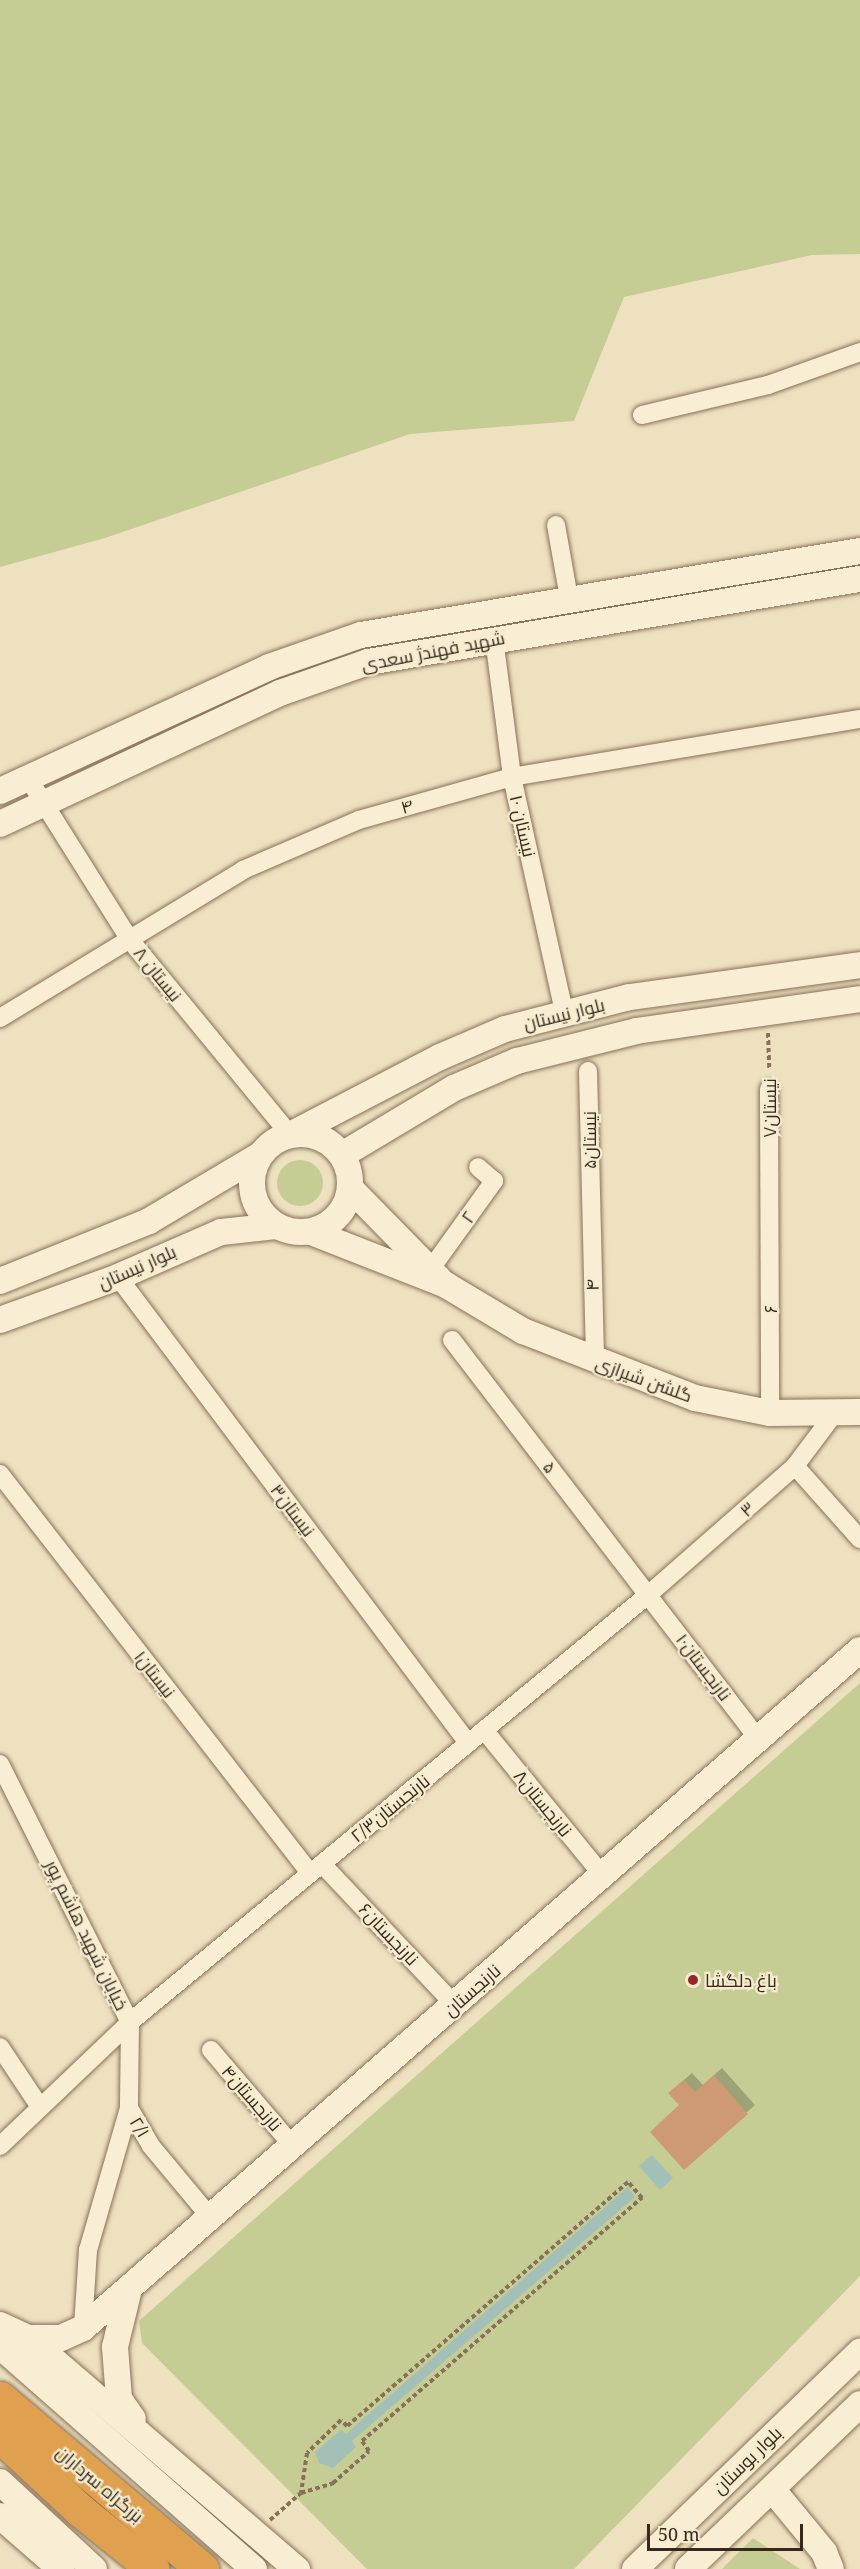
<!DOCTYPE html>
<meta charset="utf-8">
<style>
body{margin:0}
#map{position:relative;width:860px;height:2569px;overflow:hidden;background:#eee1c0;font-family:"Noto Serif",Cairo,serif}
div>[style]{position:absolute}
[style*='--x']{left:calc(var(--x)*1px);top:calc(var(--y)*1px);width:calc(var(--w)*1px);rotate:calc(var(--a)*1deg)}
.green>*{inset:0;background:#c5cc94}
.round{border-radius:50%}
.water>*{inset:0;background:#a3c0b8}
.shadow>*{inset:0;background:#0003}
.building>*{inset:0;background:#cd9a75}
.path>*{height:4px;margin-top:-2px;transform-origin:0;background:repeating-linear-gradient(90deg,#877158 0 4.5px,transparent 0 7.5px)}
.roads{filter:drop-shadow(0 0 2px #877158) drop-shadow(0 0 2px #877158)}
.street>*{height:18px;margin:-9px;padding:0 9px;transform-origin:9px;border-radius:9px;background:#f9eed3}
.secondary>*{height:26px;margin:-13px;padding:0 13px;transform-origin:13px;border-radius:13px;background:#f9eed3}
.secondary>.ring{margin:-13px;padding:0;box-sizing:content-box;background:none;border:26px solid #f9eed3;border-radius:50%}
.highway>*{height:33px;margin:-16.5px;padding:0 16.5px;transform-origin:16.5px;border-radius:16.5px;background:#dfa14f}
.dots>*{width:16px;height:16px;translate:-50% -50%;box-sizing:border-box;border:3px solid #f5ebcf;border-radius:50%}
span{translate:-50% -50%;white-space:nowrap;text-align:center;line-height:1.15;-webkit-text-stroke:4.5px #f5ebcf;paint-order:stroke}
.street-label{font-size:18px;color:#36291c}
.poi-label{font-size:18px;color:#36291c}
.left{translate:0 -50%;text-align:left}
.scale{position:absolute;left:647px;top:2524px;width:156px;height:27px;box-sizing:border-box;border:3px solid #36291c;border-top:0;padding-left:8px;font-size:18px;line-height:21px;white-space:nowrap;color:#36291c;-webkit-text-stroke:4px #f5ebcf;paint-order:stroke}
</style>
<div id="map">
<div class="green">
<div style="clip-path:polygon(0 0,860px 0,860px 254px,812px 255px,624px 297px,574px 421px,410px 434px,105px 538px,0 567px)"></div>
<div class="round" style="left:277px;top:1160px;width:46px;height:46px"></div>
<div style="clip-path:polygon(860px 1683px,860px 2276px,574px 2569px,367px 2569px,142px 2343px,139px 2321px)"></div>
<div style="clip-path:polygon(753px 2538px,800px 2569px,722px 2569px)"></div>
</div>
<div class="water">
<div style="clip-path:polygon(652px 2155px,673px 2178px,660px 2190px,639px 2166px)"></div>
<div style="clip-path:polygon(628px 2187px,635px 2197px,352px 2441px,356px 2447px,333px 2468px,319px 2463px,315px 2452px,341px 2430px,346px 2434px)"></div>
</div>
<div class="shadow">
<div style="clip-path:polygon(722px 2068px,755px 2105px,684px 2168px,678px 2085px,692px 2073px,703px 2085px)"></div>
</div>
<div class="building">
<div style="clip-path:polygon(714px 2075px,748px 2114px,684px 2170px,650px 2132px,679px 2105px,668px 2093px,684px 2080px,695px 2092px)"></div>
</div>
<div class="path">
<div style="--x:768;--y:1033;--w:37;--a:88"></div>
<div style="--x:270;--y:2520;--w:41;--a:-41.1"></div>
<div style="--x:301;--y:2493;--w:34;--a:-17"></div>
<div style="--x:333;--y:2483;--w:48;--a:-41.6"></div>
<div style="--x:369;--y:2451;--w:12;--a:-125"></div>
<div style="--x:362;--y:2441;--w:371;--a:-41"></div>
<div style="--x:642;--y:2198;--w:21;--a:-131"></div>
<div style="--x:628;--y:2182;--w:372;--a:139"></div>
<div style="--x:347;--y:2426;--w:8;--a:-135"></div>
<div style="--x:341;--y:2420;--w:47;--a:135.9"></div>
<div style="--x:307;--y:2453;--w:40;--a:98.5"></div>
</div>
<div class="roads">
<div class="street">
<div style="--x:642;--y:415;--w:130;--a:-13.4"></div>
<div style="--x:768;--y:385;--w:98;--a:-19.7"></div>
<div style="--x:556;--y:525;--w:74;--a:79.9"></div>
<div style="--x:494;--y:638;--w:140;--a:82.6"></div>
<div style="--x:512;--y:777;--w:241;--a:77.5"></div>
<div style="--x:28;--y:778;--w:191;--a:57.8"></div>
<div style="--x:130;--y:940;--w:252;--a:50.6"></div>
<div style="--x:0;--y:1018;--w:285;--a:-31.3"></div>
<div style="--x:243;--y:870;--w:126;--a:-23.3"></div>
<div style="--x:359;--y:820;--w:159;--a:-15.7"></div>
<div style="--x:512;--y:777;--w:353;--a:-9.5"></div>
<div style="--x:588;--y:1071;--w:291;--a:88.6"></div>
<div style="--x:769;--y:1089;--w:324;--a:89.8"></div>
<div style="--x:430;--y:1270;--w:110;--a:-54.3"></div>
<div style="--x:494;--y:1181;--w:21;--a:-139"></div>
<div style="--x:118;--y:1277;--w:583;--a:53.09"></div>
<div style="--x:452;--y:1340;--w:504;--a:52.49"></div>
<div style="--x:795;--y:1466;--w:98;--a:48.3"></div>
<div style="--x:0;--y:1474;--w:505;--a:52.15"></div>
<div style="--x:484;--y:1730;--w:188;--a:50.8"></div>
<div style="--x:0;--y:1764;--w:289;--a:63.3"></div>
<div style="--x:130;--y:2022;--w:86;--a:90.7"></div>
<div style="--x:129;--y:2108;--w:148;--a:106.1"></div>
<div style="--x:88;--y:2250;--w:78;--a:93.7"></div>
<div style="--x:322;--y:1864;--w:194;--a:46.7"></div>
<div style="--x:0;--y:2047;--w:72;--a:56.3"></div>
<div style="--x:211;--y:2050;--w:126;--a:49.5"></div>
<div style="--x:129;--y:2108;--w:44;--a:59.9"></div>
<div style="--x:151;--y:2146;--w:94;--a:50.2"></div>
<div style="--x:0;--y:2146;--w:180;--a:-43.6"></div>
<div style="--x:130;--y:2022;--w:673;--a:-39.51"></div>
<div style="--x:649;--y:1594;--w:194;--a:-41.2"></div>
<div style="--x:795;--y:1466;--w:65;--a:-53.1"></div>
</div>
<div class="secondary">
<div style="--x:0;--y:791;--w:296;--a:-24.7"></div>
<div style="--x:269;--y:667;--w:97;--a:-19.2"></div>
<div style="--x:361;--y:635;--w:506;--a:-9.56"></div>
<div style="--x:0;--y:824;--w:309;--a:-25.1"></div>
<div style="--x:280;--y:693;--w:93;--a:-19.4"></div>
<div style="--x:368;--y:662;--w:499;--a:-9.6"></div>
<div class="ring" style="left:252px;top:1134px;width:72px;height:72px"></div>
<div style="--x:290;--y:1135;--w:169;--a:-27.5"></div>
<div style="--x:440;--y:1057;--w:71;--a:-23.3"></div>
<div style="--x:505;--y:1029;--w:129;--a:-14.4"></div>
<div style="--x:630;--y:997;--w:232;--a:-7.9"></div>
<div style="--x:342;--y:1155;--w:131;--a:-30.9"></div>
<div style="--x:454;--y:1088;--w:69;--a:-23.2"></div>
<div style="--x:517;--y:1061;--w:123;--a:-14.1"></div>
<div style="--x:636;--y:1031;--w:226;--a:-8.1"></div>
<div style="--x:351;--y:1189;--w:126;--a:45.6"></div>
<div style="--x:311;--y:1232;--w:145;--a:21.4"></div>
<div style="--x:446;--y:1285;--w:90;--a:30.9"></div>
<div style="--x:523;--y:1331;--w:185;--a:21.3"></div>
<div style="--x:695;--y:1398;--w:76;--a:11.3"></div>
<div style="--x:770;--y:1413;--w:90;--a:-0.6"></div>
<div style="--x:0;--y:1281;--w:161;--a:-21.9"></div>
<div style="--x:149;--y:1221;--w:129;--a:-30.7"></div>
<div style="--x:0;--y:1320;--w:126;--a:-20"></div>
<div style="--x:118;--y:1277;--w:112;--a:-23.6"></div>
<div style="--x:221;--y:1232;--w:55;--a:-6.2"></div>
<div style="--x:129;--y:2289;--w:60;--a:103.6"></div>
<div style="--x:115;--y:2347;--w:52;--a:85.6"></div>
<div style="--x:119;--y:2399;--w:24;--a:55"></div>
<div style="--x:0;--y:2325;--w:31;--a:25"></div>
<div style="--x:28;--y:2338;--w:355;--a:40.7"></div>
<div style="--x:28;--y:2338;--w:33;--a:0"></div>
<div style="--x:61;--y:2338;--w:24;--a:-24"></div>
<div style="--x:83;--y:2328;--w:1031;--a:-41.11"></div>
<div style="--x:0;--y:2346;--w:338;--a:41.3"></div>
<div style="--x:0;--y:2482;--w:128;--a:42.8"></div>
<div style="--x:772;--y:2489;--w:82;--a:50.5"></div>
<div style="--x:824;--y:2552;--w:18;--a:68"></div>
<div style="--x:0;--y:2516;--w:81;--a:41"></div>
<div style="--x:635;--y:2569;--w:313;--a:-44"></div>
<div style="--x:688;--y:2569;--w:238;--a:-43.8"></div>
</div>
<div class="highway">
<div style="--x:0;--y:2398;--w:265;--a:40.2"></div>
<div style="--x:0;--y:2436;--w:110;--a:42.8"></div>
<div style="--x:81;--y:2511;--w:92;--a:38.9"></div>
</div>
</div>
<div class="dots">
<div style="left:693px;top:1980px;background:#962828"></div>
</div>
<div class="street-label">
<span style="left:433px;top:651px;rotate:-11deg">شهید فهندژ سعدی</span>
<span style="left:407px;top:806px;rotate:-16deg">۴</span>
<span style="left:523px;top:826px;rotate:77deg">نیستان ۱۰</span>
<span style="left:158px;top:974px;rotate:51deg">نیستان ۸</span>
<span style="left:564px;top:1014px;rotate:-14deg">بلوار نیستان</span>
<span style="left:769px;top:1108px;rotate:-90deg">۷نیستان</span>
<span style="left:589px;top:1140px;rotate:-90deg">۵نیستان</span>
<span style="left:468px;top:1217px;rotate:-55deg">۲</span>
<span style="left:137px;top:1267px;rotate:-24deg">بلوار نیستان</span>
<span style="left:592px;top:1285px;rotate:-92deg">۴</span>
<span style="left:770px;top:1309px;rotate:-90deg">۶</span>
<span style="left:644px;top:1379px;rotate:20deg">گلشن شیرازی</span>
<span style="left:550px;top:1467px;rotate:52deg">۵</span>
<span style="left:747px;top:1509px;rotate:-41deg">۳</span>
<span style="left:293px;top:1510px;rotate:53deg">۳نیستان</span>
<span style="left:704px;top:1667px;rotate:53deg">۱۰نارنجستان</span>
<span style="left:155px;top:1674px;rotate:52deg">۱نیستان</span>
<span style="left:543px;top:1803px;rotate:51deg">۸نارنجستان</span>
<span style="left:390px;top:1808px;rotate:-39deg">۲/۳نارنجستان</span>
<span style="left:389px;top:1934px;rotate:47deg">۶نارنجستان</span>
<span style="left:87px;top:1935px;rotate:64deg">خیابان شهید هاشم پور</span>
<span style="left:472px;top:1990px;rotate:-41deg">نارنجستان</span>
<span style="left:252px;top:2098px;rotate:49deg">۴نارنجستان</span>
<span style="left:140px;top:2127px;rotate:59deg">۲/۱</span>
<span style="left:747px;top:2460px;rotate:-44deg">بلوار بوستان</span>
<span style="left:100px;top:2484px;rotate:40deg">بزرگراه سرداران</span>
</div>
<div class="poi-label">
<span class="left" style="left:705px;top:1980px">باغ دلگشا</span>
</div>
<div class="scale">50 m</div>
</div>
